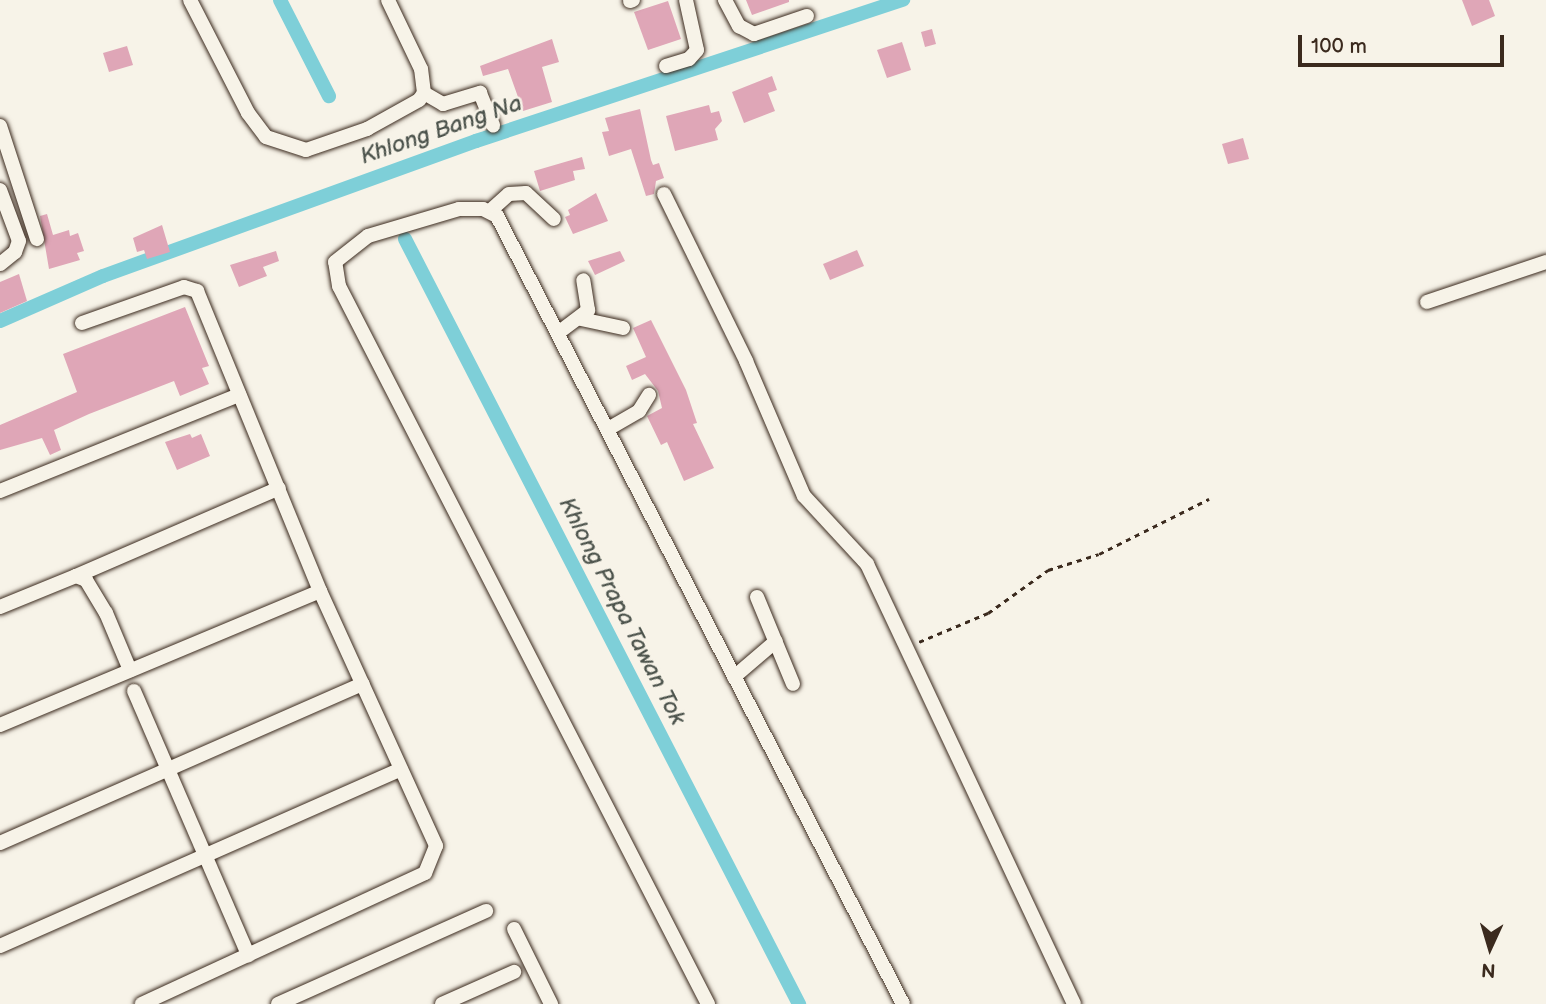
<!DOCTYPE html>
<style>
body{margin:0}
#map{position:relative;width:1546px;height:1004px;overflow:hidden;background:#f7f3e8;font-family:"Balsamiq Sans",sans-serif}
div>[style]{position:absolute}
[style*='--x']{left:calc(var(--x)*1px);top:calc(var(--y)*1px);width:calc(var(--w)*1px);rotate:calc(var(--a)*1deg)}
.canal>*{height:14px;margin:-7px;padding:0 7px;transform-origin:7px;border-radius:7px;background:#7ecfd8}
.building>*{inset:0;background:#dfa6b7}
.path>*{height:2.5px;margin-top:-1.25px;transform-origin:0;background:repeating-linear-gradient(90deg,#3b2a1e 0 5px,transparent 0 10px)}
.roads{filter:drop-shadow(0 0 2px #3b2a1e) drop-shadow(0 0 2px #3b2a1e)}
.minor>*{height:14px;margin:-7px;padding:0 7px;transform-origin:7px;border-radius:7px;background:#f7f3e8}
span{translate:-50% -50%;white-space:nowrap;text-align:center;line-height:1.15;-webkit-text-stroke:5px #f7f3e8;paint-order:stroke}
.water-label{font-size:23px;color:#4c534c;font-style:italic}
.north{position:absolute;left:1455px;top:913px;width:70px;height:70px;-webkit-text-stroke:5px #f7f3e8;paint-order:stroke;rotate:184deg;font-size:19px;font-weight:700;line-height:28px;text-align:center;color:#3b2a1e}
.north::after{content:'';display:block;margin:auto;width:24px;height:32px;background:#3b2a1e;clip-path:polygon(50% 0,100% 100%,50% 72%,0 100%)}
.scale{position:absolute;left:1298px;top:35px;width:206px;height:32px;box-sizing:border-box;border:4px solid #3b2a1e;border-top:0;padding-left:9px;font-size:21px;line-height:24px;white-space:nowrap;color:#3b2a1e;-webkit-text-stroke:5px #f7f3e8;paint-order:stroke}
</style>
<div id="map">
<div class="canal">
<div style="--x:280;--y:0;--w:108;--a:63"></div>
<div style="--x:405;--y:239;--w:861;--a:62.75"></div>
<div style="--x:0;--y:321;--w:112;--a:-23.6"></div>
<div style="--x:103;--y:276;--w:397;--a:-19.9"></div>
<div style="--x:476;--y:141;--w:450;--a:-18.3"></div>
</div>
<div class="building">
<div style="clip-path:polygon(746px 0,789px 0,789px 2px,752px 15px)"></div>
<div style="clip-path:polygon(1462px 0,1489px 0,1495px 16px,1472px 26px)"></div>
<div style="clip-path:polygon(668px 1px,681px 39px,648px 50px,634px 12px)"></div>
<div style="clip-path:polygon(932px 29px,936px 44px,925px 47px,921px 32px)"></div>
<div style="clip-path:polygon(552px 39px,559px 62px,542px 67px,552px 102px,523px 111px,508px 69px,483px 76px,480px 66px)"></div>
<div style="clip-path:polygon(902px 42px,911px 70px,887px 78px,877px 50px)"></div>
<div style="clip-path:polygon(127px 46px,133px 65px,109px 72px,103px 53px)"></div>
<div style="clip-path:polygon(772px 76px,777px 90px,768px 93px,775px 111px,744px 123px,732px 92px)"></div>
<div style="clip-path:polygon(709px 105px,711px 113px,719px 111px,722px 121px,715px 129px,718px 140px,675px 151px,666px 116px)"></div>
<div style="clip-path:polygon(640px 109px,651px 160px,653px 165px,659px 163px,664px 178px,656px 181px,654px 194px,646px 196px,631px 149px,609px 156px,602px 132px,609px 131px,605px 118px)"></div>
<div style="clip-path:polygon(1243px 138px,1249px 159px,1228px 164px,1222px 144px)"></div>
<div style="clip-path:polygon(582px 157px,585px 169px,573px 171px,575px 180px,540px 191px,534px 171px)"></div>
<div style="clip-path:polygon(596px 193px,608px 221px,573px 234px,565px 217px,570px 215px,568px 210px)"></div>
<div style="clip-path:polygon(47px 214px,53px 235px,69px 230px,70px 236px,78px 233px,84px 251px,77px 253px,80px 260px,49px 269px,40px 216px)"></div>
<div style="clip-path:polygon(162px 225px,170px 252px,147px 259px,144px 250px,137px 252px,133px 238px)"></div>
<div style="clip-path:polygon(857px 250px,864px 266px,830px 280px,823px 264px)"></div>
<div style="clip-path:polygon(276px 251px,279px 261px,263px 267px,267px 276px,239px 287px,230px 265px)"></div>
<div style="clip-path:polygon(620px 251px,625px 261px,595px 275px,588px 261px)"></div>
<div style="clip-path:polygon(19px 274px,27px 301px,0 313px,0 282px)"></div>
<div style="clip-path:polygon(185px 307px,209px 366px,202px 368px,209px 384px,180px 396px,174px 381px,89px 414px,54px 430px,61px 450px,50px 455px,42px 438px,0 450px,0 425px,77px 392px,63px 354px)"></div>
<div style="clip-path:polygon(651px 320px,686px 390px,697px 423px,693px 424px,714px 468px,684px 481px,667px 442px,661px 445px,647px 416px,662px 408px,658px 391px,645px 374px,632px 380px,626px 366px,646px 357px,633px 328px)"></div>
<div style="clip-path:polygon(190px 434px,192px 438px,201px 434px,210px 456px,177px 470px,165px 442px)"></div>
</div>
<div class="path">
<div style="--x:919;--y:642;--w:75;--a:-22.8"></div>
<div style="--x:988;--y:613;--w:74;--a:-35.6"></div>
<div style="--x:1048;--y:570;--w:53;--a:-17.4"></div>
<div style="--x:1099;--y:554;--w:123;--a:-26.6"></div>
</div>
<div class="roads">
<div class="minor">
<div style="--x:190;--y:0;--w:127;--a:62.8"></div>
<div style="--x:248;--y:113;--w:30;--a:53"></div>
<div style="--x:266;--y:137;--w:42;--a:18"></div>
<div style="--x:306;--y:150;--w:65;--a:-19"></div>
<div style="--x:367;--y:129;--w:60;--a:-29.1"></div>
<div style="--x:419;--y:100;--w:9;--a:-54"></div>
<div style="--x:424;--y:93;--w:24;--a:-97"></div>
<div style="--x:421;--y:69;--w:76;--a:-115.6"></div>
<div style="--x:725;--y:0;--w:30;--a:62"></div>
<div style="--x:739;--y:26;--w:17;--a:28"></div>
<div style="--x:754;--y:34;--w:56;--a:-18.8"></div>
<div style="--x:630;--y:1;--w:3;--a:-18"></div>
<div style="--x:666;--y:66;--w:24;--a:-17"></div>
<div style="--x:689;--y:59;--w:12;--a:-48"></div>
<div style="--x:697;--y:50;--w:51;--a:-102.4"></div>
<div style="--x:424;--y:93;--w:22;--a:30"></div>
<div style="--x:443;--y:104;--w:39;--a:-17"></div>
<div style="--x:480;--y:93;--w:35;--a:68"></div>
<div style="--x:0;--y:126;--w:119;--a:71.9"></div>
<div style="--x:0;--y:190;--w:54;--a:69.6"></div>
<div style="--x:19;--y:241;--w:12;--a:110"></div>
<div style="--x:15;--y:252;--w:19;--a:141"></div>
<div style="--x:664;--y:194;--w:186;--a:63.8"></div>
<div style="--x:746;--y:361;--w:147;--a:66.8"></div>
<div style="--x:804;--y:496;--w:93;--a:47.2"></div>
<div style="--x:867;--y:564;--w:486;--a:64.8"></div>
<div style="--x:490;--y:211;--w:25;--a:-42"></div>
<div style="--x:509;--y:194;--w:17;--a:-3"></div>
<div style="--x:526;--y:193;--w:38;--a:43"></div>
<div style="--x:1427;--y:302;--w:126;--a:-18.6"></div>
<div style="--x:581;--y:319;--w:43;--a:12.1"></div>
<div style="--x:82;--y:323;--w:108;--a:-19.4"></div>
<div style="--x:184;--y:287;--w:14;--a:17"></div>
<div style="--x:197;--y:291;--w:324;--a:67.7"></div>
<div style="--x:320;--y:591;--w:280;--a:65.5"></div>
<div style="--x:436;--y:846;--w:29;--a:112"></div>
<div style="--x:425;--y:873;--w:312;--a:155.2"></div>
<div style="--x:558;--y:333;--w:38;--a:-37"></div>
<div style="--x:588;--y:310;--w:30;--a:-99"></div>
<div style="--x:608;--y:429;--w:36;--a:-30"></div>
<div style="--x:639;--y:411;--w:19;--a:-58"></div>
<div style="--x:0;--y:491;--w:258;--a:-21.9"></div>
<div style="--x:76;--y:576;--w:221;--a:-23.4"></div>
<div style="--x:757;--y:597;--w:94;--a:67.5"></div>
<div style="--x:0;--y:607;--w:82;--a:-22.2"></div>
<div style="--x:76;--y:576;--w:11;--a:22"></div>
<div style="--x:86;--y:580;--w:39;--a:59"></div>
<div style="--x:106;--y:613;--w:62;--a:67.2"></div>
<div style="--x:734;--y:677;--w:55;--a:-40.6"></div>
<div style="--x:134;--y:691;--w:288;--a:66.6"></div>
<div style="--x:0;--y:725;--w:347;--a:-22.7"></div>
<div style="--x:0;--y:843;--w:396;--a:-23.7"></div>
<div style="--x:514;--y:929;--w:84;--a:63.7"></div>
<div style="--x:0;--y:946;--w:438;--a:-23.8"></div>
<div style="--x:278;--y:1004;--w:228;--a:-24.1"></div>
<div style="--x:442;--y:1004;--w:79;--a:-24"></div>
<div style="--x:708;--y:1004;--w:807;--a:-117.2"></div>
<div style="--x:339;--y:286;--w:24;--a:-99"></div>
<div style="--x:335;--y:262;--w:42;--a:-38.2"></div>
<div style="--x:368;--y:236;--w:95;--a:-16.5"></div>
<div style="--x:459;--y:209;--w:24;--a:0"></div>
<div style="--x:483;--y:209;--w:16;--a:27"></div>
<div style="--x:497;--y:216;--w:886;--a:62.74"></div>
</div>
</div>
<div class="water-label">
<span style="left:441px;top:130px;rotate:-19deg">Khlong Bang Na</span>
<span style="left:622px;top:611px;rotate:63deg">Khlong Prapa Tawan Tok</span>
</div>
<div class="north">N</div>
<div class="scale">100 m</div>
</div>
